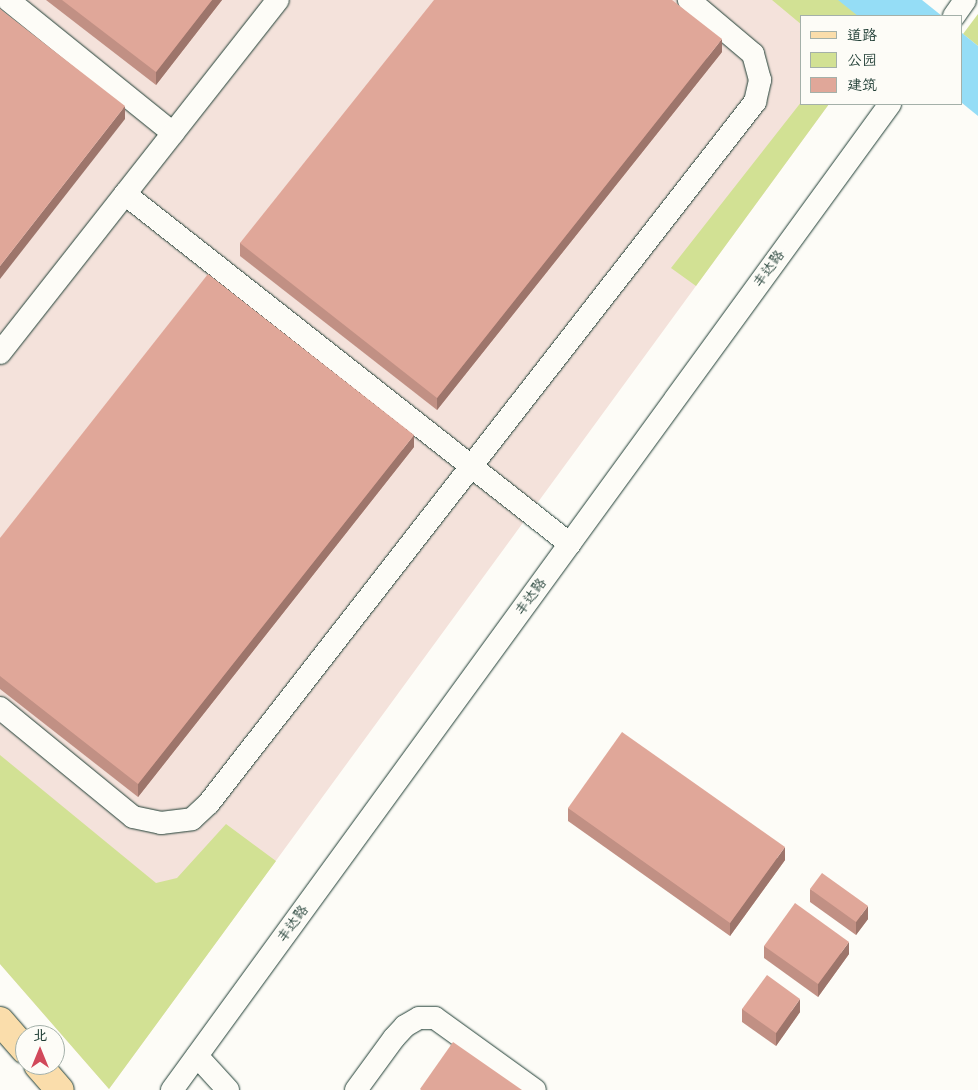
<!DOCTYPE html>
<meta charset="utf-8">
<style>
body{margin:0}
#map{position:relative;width:978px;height:1090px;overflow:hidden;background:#fdfcf7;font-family:"Balsamiq Sans","LXGW WenKai TC",sans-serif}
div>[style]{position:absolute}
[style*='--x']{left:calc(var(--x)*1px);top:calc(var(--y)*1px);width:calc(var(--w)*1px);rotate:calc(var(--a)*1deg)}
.built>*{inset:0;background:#f4e2db}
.green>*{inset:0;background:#d2e194}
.water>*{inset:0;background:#95ddf6}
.roads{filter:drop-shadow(0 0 1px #1f3d34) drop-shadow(0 0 1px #1f3d34)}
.minor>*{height:22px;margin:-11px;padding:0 11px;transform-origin:11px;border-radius:11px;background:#fdfcf7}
.major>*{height:28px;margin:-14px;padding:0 14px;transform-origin:14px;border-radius:14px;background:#faddab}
.wall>*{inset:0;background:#c19084}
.shaded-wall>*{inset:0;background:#9d756b}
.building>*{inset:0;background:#e0a799}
span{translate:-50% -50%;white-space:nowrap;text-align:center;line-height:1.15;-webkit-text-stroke:5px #fdfcf7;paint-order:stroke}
.street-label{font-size:14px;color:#1f3d34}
.legend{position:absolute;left:800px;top:15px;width:162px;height:90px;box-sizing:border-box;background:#fdfcf7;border:1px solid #a4b0a9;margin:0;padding:6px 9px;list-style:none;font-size:15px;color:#1f3d34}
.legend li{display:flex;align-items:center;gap:10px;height:25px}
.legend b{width:25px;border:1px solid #a4b0a9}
.north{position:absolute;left:15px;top:1025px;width:50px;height:50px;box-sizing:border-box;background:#fdfcf7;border:1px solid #a4b0a9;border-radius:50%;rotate:0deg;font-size:14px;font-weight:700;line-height:20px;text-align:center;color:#1f3d34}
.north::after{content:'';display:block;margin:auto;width:18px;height:22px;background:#d1495b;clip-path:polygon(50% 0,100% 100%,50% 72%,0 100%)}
</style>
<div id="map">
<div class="built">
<div style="clip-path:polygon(0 0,905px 0,802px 16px,802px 104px,829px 104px,109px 1089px,0 964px)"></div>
</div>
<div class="green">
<div style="clip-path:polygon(772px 0,905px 0,893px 16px,802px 16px,802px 25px)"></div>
<div style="clip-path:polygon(978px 14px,978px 46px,963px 34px)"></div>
<div style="clip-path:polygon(802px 101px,802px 104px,829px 104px,696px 286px,671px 268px)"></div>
<div style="clip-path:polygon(0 755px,156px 883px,177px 878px,226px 824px,276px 861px,109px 1089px,0 964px)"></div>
</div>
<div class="water">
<div style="clip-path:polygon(838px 0,922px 0,942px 16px,858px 16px)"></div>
<div style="clip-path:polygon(962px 33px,978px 46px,978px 116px,962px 103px)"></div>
</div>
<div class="roads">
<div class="minor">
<div style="--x:8;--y:0;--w:212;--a:38.9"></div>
<div style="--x:954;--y:16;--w:19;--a:-55"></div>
<div style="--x:125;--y:194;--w:566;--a:38.19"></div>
<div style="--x:0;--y:353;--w:449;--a:-51.8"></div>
<div style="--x:0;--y:708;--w:172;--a:39.3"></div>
<div style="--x:133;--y:817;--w:29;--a:12"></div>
<div style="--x:161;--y:823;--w:31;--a:-7"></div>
<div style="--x:192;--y:819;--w:23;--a:-43"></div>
<div style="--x:209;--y:803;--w:889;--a:-52.09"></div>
<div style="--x:755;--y:102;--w:23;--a:-77"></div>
<div style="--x:760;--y:80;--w:27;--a:-105"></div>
<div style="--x:753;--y:54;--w:84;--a:-139.8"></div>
<div style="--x:197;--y:1056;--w:46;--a:47.6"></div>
<div style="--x:172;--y:1090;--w:1220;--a:-53.94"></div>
<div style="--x:356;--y:1090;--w:64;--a:-53.8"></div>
<div style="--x:394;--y:1038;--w:16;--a:-47"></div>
<div style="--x:405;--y:1026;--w:16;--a:-30"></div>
<div style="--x:419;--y:1018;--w:16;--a:0"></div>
<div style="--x:435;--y:1018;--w:123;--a:35.8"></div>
</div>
<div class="major">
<div style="--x:0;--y:1021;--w:38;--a:49"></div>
<div style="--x:38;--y:1065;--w:33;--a:49"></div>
</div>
</div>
<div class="wall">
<div style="clip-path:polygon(46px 0,222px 0,156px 85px)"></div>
<div style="clip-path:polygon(722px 52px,437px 410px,240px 256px,240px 243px)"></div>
<div style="clip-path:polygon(414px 447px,138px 797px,0 689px,0 538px)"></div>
<div style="clip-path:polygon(568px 808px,785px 860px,730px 936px,568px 821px)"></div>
<div style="clip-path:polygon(810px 889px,868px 919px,856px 935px,810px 902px)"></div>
<div style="clip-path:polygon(764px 946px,849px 954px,818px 997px,764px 958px)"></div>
<div style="clip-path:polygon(742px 1009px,800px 1012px,776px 1046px,742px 1022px)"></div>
</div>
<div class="shaded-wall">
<div style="clip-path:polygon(212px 0,222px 0,156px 85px,156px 72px)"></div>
<div style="clip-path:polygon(722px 39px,722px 52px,437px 410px,437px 398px)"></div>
<div style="clip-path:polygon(125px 106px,125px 119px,0 279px,0 266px)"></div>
<div style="clip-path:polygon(414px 435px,414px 447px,138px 797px,138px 784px)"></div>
<div style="clip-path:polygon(785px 847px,785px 860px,730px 936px,730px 923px)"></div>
<div style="clip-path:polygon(868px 906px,868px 919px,856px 935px,856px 922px)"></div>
<div style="clip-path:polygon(849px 942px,849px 954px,818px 997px,818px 984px)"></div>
<div style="clip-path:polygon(800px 999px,800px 1012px,776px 1046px,776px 1033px)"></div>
</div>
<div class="building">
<div style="clip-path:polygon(62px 0,212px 0,156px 72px)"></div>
<div style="clip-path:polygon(434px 0,672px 0,722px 39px,437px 398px,240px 243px)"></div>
<div style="clip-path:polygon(0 9px,125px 106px,0 266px)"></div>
<div style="clip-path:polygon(208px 274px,414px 435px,138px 784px,0 676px,0 538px)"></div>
<div style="clip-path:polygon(622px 732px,785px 847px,730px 923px,568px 808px)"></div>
<div style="clip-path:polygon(822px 873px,868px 906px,856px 922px,810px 889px)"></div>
<div style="clip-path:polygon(795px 903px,849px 942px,818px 984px,764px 946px)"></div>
<div style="clip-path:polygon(767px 975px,800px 999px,776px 1033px,742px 1009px)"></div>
<div style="clip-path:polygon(453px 1042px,522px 1090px,421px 1090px,420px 1089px)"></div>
</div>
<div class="street-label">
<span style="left:769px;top:269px;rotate:-54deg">丰达路</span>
<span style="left:531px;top:597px;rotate:-54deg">丰达路</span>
<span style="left:293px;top:924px;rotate:-54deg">丰达路</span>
</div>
<ul class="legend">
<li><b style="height:6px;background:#faddab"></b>道路</li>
<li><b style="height:14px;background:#d2e194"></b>公园</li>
<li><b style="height:14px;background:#e0a799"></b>建筑</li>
</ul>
<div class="north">北</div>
</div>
